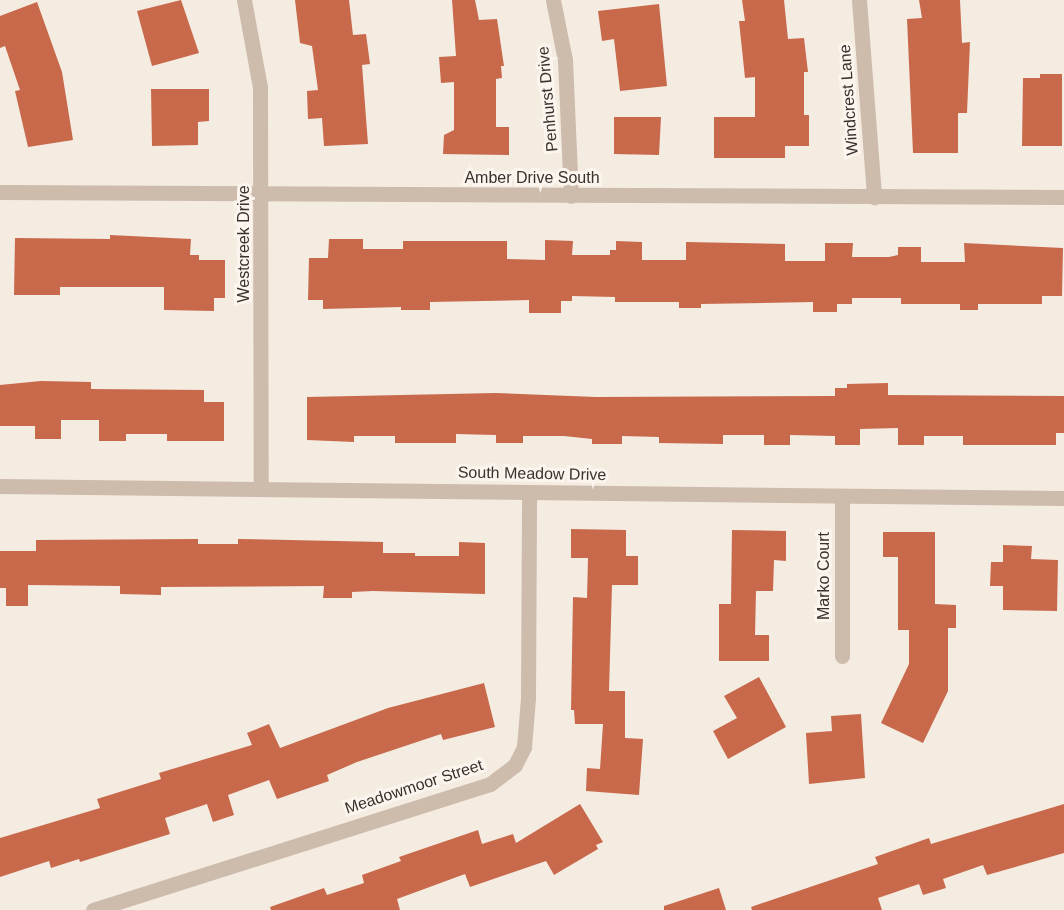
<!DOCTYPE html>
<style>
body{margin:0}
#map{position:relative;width:1064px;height:910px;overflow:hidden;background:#f4ebe1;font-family:Helvetica,sans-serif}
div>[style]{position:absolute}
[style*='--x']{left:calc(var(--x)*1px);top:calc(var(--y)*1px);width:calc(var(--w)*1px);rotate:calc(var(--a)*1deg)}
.building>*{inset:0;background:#c8694b}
.minor>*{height:15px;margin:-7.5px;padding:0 7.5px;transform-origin:7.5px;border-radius:7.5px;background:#cdbbac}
span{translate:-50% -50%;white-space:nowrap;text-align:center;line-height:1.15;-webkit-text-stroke:6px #fbf5ee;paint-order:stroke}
.street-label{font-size:16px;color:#3b302b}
</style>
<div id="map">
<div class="building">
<div style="clip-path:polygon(181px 0,199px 53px,152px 66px,137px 11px)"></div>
<div style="clip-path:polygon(295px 0,349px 0,353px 35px,366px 34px,370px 64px,362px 65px,368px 144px,324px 146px,322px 118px,308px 119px,307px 91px,318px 90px,312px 46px,300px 43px)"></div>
<div style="clip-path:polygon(452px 0,475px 0,479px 20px,497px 19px,504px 66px,501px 66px,502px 78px,496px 79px,496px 127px,509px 127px,509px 155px,443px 154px,444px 135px,454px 130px,454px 82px,441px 83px,439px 57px,456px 56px)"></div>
<div style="clip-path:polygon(742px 0,784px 0,788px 39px,804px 38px,808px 72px,804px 72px,804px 115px,809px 115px,809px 146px,785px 146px,785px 158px,714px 158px,714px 117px,755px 117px,755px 77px,745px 78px,739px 21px,745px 21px)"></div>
<div style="clip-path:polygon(919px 0,960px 0,962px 43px,970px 42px,967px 113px,958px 113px,958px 153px,913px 153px,907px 19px,922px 18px)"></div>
<div style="clip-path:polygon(37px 2px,62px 72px,73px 140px,28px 147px,15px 91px,20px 90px,5px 46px,0 48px,0 16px)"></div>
<div style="clip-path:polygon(659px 4px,667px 86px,620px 91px,614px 39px,602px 41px,598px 11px)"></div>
<div style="clip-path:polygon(1040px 74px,1062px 74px,1062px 146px,1022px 146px,1023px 78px,1040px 78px)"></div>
<div style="clip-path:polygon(151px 89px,209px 89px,209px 121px,198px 122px,198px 145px,152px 146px)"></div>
<div style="clip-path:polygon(614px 117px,661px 117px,659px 155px,614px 154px)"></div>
<div style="clip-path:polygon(110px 235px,191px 239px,190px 255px,199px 255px,199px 260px,225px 260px,225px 298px,214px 298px,214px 311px,164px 310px,164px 287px,60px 287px,60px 295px,14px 295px,15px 238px,110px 239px)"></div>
<div style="clip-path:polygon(329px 239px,363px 239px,363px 249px,403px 249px,403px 241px,507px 241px,507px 259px,545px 260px,545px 240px,573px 241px,572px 255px,610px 255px,610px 250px,616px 250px,616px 241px,642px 242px,642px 260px,686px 260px,686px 242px,785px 244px,785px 261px,825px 261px,825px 243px,853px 243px,852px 257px,889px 257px,898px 255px,898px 247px,921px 247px,921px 262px,965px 262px,964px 243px,1063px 248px,1062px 296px,1042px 296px,1042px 304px,978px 304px,978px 310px,960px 310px,960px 304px,901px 304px,901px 298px,852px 298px,852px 304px,837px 304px,837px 312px,813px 312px,813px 302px,701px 304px,701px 308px,679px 308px,679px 302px,615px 302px,615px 297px,572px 296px,572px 301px,561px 301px,561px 313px,529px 313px,529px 300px,430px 302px,430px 310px,401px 310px,401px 307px,323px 309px,323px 300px,308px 300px,309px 258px,328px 258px)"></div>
<div style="clip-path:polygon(41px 381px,91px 382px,91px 389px,204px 390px,204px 402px,224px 402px,224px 441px,167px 441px,167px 434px,126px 434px,126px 441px,99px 441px,99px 420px,61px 420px,61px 439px,35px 439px,35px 426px,0 426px,0 385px)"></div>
<div style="clip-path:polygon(888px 383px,888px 395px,1064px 396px,1064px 433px,1056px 433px,1056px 445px,963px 445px,963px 436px,924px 436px,924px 445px,898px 445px,898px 428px,860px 429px,860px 445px,835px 445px,835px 436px,790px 435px,790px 445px,764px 445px,764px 435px,723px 435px,723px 444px,659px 443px,659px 437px,622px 436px,622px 444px,592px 444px,592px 439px,564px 436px,523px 436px,523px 443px,496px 443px,496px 435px,456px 434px,456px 443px,395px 443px,395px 436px,354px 436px,354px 442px,307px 440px,307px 397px,496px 393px,596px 397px,835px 396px,835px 388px,847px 388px,847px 384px)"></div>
<div style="clip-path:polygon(571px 529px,626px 530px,626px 556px,638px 556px,638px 585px,612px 585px,609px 691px,625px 691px,625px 738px,643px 739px,639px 795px,586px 791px,587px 768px,600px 769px,603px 724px,575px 724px,574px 710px,571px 710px,573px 597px,587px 598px,588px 558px,571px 558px)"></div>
<div style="clip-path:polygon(732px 530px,786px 531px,786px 561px,774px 560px,773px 591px,756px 591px,755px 635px,769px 635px,769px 661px,719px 661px,719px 604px,731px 604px)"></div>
<div style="clip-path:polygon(883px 532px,935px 532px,935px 604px,956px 605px,956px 628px,948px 628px,948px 691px,923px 743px,881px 723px,909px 664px,909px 630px,898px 630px,898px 557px,883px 557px)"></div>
<div style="clip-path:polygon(198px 539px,198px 544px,238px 544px,238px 539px,383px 542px,383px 553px,415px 553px,415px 556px,459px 556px,459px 542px,485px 543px,485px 594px,373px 591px,352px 592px,352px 598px,323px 598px,324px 586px,161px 587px,161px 595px,120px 594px,120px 586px,28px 585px,28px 606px,6px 606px,6px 588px,0 588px,0 551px,36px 551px,36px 540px)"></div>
<div style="clip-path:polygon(1003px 545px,1032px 546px,1031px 559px,1058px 560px,1057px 611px,1003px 610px,1003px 586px,990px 586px,991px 562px,1003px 562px)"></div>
<div style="clip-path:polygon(759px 677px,786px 727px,728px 759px,713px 731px,737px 718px,724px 696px)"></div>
<div style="clip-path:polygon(484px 683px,495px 727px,443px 740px,441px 734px,357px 762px,327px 775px,329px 781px,277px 799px,269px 780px,228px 795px,234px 815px,213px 822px,207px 804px,165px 818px,170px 834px,80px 862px,79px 859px,51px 868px,49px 861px,0 877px,0 838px,100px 808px,97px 799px,161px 779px,159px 773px,252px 745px,247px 733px,269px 724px,280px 748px,388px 708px)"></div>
<div style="clip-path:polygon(861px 714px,865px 778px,809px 784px,806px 733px,832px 731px,831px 716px)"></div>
<div style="clip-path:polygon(580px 804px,603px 842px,596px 845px,598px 849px,554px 875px,546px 861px,470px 887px,465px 874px,397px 899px,400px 910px,271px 910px,270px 907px,324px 888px,327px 895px,364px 883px,362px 875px,401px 861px,399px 857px,478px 830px,482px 844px,513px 834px,516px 843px)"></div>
<div style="clip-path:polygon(1064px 804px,1064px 853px,987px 875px,983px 865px,943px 879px,946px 888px,923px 895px,919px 884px,878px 898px,882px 910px,752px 910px,751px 907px,878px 864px,875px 857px,929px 838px,931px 844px)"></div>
<div style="clip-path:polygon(719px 888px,726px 910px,664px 910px,664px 906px)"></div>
</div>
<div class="minor">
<div style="--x:244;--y:0;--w:88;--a:79.6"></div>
<div style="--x:260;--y:87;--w:402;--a:89.9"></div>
<div style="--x:553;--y:0;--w:61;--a:78.7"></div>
<div style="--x:565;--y:60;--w:136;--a:87.5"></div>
<div style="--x:859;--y:0;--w:198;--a:85.6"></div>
<div style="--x:0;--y:192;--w:1064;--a:0.27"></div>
<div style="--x:0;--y:486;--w:1064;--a:0.65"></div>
<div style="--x:842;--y:496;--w:160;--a:90"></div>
<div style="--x:93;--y:910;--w:417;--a:-17.6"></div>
<div style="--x:490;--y:784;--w:31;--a:-37"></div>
<div style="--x:515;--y:765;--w:20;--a:-63"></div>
<div style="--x:524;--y:747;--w:49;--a:-85.3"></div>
<div style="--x:528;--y:698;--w:206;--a:-89.7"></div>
</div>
<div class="street-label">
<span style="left:548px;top:99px;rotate:-95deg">Penhurst Drive</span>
<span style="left:849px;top:100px;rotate:-94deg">Windcrest Lane</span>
<span style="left:532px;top:178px">Amber Drive South</span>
<span style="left:244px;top:244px;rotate:-90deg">Westcreek Drive</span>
<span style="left:532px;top:474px;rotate:1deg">South Meadow Drive</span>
<span style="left:824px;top:576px;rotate:-90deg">Marko Court</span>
<span style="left:414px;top:787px;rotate:-18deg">Meadowmoor Street</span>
</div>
</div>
